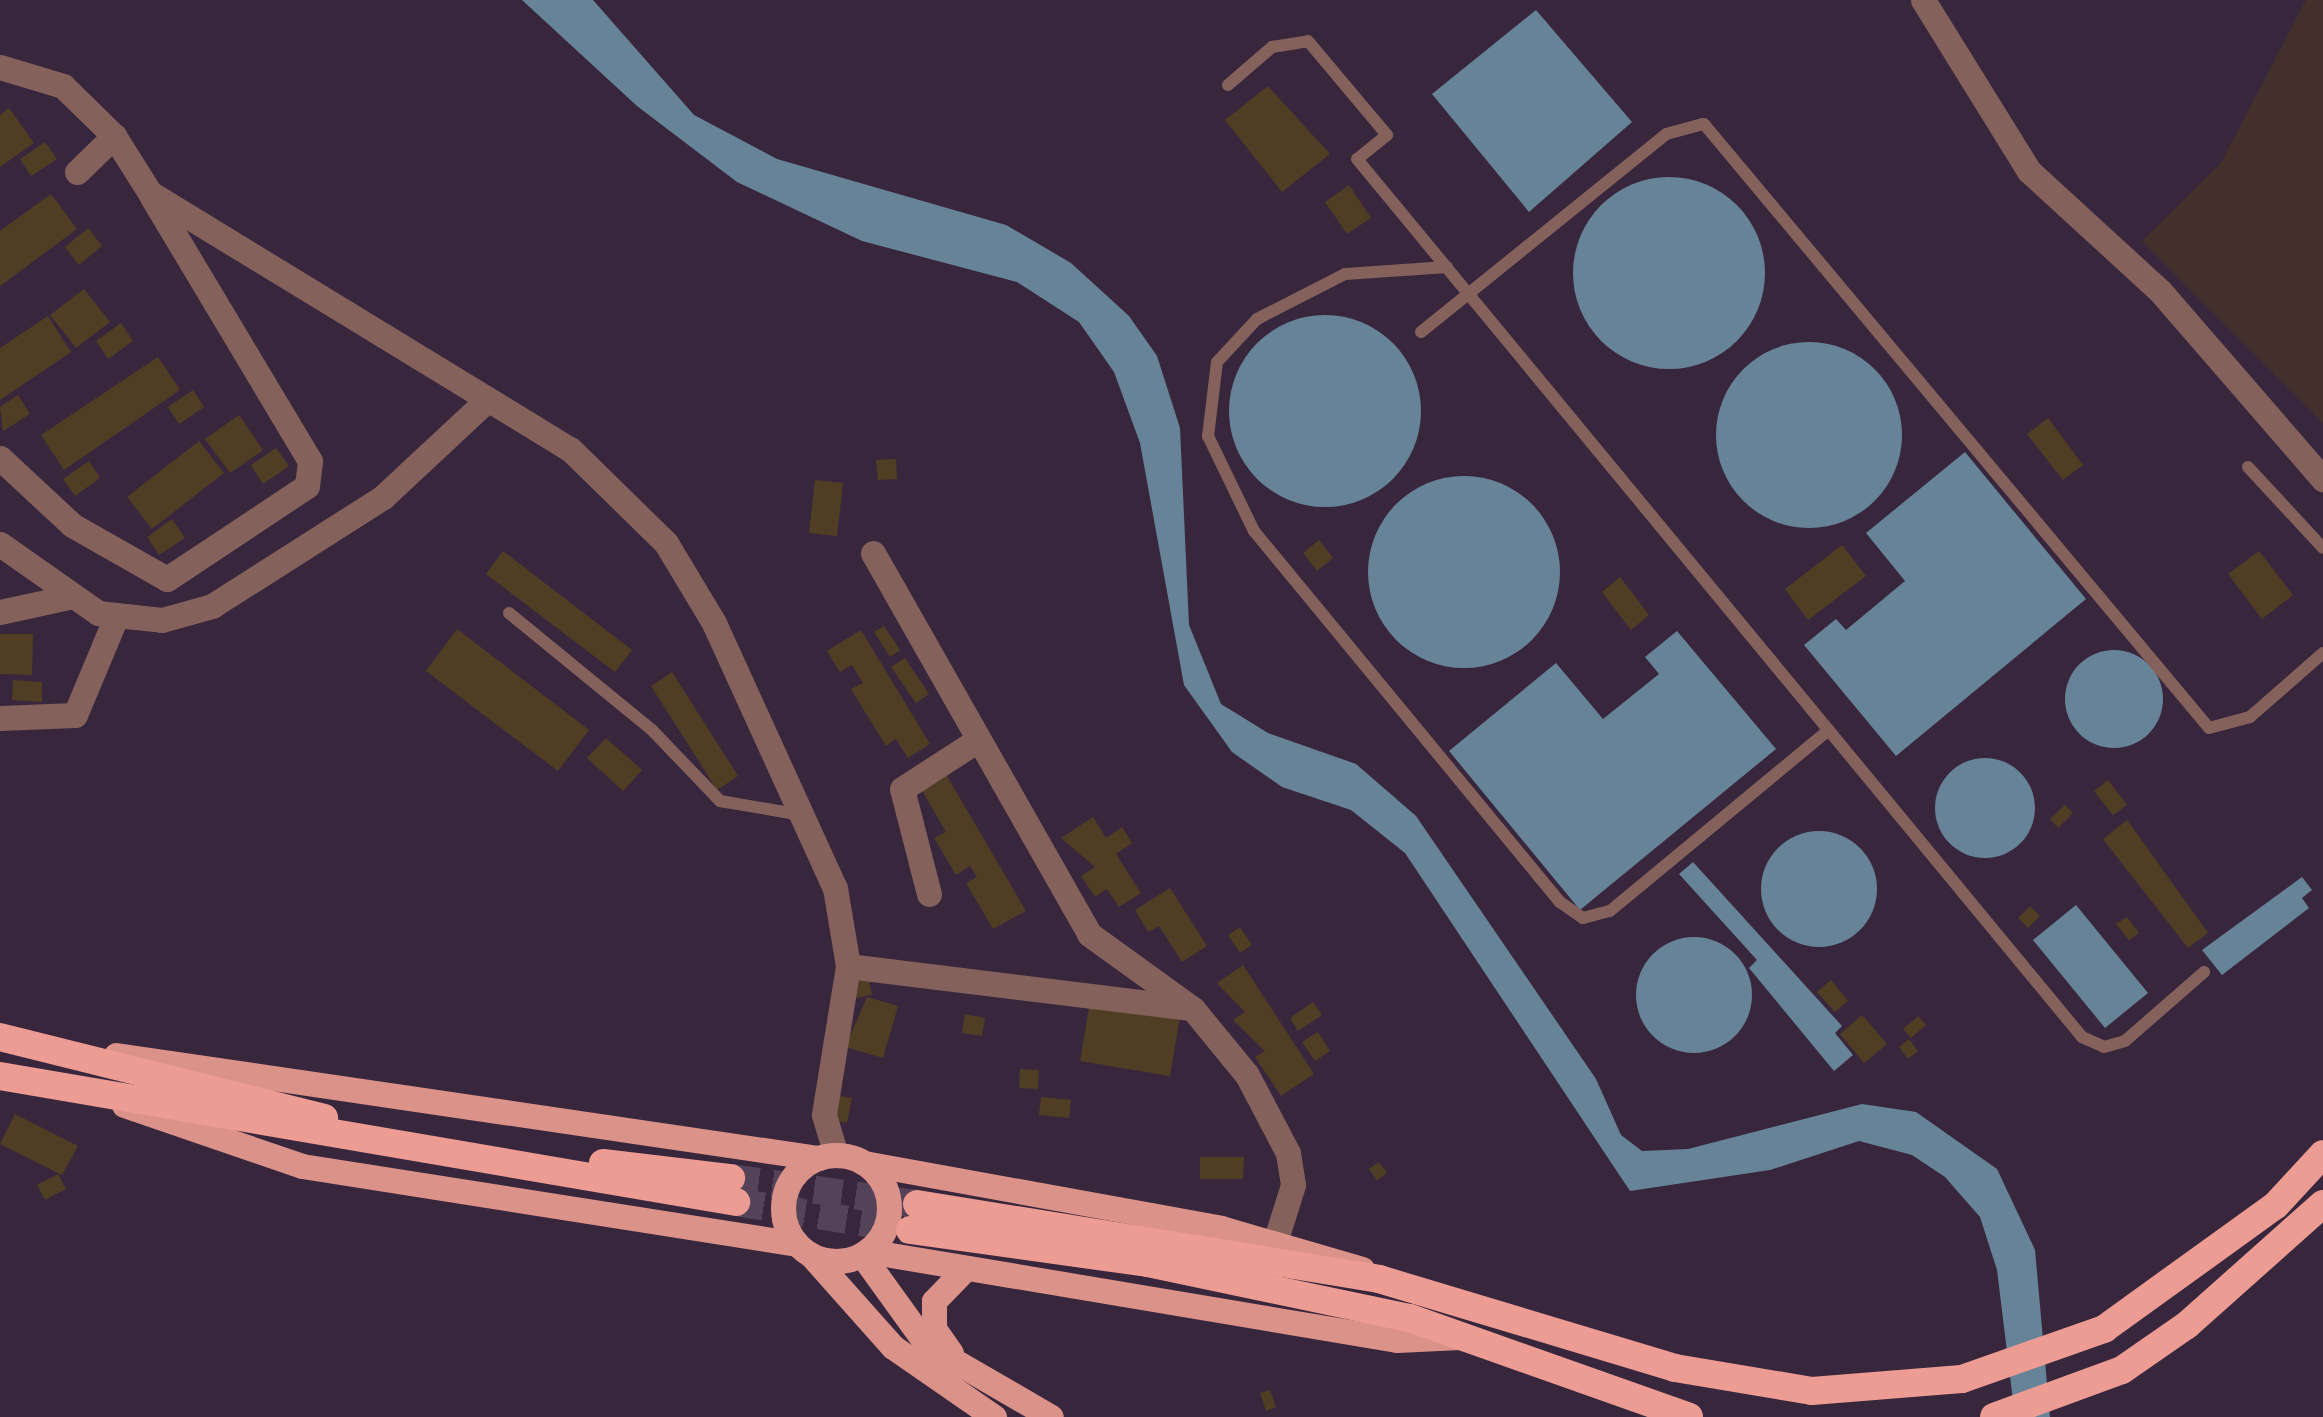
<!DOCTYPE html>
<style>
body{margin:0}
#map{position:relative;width:2323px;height:1417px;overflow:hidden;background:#38263d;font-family:"Archivo Narrow",sans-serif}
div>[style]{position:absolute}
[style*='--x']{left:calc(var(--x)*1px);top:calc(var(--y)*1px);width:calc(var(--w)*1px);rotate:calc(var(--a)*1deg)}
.education>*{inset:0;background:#44302b}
.water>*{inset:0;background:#678398}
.round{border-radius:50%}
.building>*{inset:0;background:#503e24}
.trunk-tunnel>*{height:28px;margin-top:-14px;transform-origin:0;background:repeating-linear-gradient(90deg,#544258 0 28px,transparent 0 42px)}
.service>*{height:12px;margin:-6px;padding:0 6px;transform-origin:6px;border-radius:6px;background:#85615c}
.minor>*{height:25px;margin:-12.5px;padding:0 12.5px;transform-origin:12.5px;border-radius:12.5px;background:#85615c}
.primary>*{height:25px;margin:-12.5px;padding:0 12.5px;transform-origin:12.5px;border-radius:12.5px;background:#db9289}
.primary>.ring{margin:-12.5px;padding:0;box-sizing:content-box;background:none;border:25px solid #db9289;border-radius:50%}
.trunk>*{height:28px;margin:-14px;padding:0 14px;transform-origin:14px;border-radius:14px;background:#ec9c92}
span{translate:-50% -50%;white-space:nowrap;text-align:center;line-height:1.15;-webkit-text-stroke:9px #2e1d33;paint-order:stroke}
</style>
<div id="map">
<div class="education">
<div style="clip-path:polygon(2306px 0,2323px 0,2323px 423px,2142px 241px,2221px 163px)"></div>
</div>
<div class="water">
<div style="clip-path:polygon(522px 0,593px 0,694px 115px,777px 159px,1006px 225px,1071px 263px,1129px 316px,1157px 356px,1180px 428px,1189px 625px,1221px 704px,1268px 733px,1356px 764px,1416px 816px,1596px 1079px,1621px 1135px,1642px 1151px,1688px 1149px,1862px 1104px,1916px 1112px,1997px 1169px,2035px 1250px,2050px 1417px,2015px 1417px,1997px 1270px,1980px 1217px,1945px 1177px,1912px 1155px,1859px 1141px,1770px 1170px,1630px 1191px,1405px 853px,1351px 810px,1282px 787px,1232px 752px,1184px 685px,1140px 443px,1114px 372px,1079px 322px,1017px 282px,862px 241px,737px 182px,637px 106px)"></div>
<div style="clip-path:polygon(1536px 10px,1632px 122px,1529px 212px,1432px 94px)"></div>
<div class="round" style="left:1573px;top:177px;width:192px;height:192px"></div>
<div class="round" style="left:1229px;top:315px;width:192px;height:192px"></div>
<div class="round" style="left:1716px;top:342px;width:186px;height:186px"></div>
<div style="clip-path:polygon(1965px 452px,2086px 599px,1896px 756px,1804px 645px,1836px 619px,1846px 630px,1905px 581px,1866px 533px)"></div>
<div class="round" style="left:1368px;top:476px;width:192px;height:192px"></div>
<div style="clip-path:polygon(1677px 631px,1776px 749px,1580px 910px,1449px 751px,1556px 663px,1603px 719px,1659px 674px,1645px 657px)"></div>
<div class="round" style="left:2065px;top:650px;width:98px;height:98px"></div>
<div class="round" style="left:1935px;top:758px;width:100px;height:100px"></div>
<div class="round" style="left:1761px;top:831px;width:116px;height:116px"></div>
<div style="clip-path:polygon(1693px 862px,1842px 1026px,1835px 1033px,1853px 1055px,1834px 1071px,1749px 968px,1757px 960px,1679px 874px)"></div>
<div style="clip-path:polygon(2302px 877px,2312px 890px,2302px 898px,2309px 908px,2222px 975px,2202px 950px)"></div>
<div style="clip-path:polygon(2076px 905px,2148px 993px,2105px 1028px,2033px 940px)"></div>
<div class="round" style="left:1636px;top:937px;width:116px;height:116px"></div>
</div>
<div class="building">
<div style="clip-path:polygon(1268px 86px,1330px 154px,1282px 192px,1225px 120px)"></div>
<div style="clip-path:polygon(9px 108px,34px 143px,0 167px,0 115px)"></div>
<div style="clip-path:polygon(45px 142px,57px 159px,31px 176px,20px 159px)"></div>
<div style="clip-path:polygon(1349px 185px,1371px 218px,1347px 234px,1325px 202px)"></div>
<div style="clip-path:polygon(51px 194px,77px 229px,0 286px,0 231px)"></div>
<div style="clip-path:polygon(88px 228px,102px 246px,79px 265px,65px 247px)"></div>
<div style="clip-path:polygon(84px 289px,110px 322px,76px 348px,50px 315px)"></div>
<div style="clip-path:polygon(48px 316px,71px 352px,0 400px,0 348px)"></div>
<div style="clip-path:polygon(121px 323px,133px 341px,108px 359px,96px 341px)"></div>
<div style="clip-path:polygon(158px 357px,180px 390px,64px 470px,41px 435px)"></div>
<div style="clip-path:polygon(193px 390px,204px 407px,179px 424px,168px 407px)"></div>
<div style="clip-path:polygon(18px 395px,30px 414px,3px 431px,0 407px)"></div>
<div style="clip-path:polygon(239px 415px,263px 450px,230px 473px,205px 439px)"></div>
<div style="clip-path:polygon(2048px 418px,2083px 465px,2063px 480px,2027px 434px)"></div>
<div style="clip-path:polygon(199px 441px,224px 473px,152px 529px,127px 497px)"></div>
<div style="clip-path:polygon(276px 448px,289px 466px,263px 484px,251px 465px)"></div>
<div style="clip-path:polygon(896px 459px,897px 479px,878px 480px,876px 460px)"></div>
<div style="clip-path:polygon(89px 461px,100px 478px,75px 496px,63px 479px)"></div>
<div style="clip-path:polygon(815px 480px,843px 483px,837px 536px,809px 533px)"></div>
<div style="clip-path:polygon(172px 519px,185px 538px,159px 555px,147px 537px)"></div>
<div style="clip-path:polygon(1319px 540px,1333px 558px,1317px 571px,1303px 553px)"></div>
<div style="clip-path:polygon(1842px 545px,1866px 576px,1808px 620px,1785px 589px)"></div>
<div style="clip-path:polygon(503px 551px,632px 650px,615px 672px,486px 574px)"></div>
<div style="clip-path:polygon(2259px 551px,2293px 595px,2262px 619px,2228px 574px)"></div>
<div style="clip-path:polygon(1620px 577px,1649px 615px,1631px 630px,1602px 592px)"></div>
<div style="clip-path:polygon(884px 626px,900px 650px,890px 657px,874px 632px)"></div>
<div style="clip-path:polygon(457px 629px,589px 730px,558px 771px,426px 671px)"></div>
<div style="clip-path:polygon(861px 630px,930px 744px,908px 758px,896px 739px,886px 746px,851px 689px,863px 683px,852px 665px,840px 672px,827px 651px)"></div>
<div style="clip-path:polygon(0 634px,33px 634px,32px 675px,0 674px)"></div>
<div style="clip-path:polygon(905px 658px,929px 694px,916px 703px,891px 667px)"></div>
<div style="clip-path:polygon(672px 672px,738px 776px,717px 790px,651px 686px)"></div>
<div style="clip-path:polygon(13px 680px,42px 682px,42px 702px,12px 700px)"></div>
<div style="clip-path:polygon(606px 738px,642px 770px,623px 791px,587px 758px)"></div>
<div style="clip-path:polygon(944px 771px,1026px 911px,993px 929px,966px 883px,977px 877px,970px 866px,956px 875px,934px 838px,946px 832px,919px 785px)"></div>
<div style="clip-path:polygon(2108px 780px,2127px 805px,2113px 815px,2094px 791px)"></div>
<div style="clip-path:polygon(2065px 805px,2073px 813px,2058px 828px,2050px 819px)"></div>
<div style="clip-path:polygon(1093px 817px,1106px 838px,1122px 827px,1132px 843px,1116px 854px,1141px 893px,1119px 907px,1107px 889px,1095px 897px,1081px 876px,1095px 867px,1061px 838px)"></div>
<div style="clip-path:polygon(2127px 820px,2208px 933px,2188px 948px,2103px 839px)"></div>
<div style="clip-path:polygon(1170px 888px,1207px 946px,1182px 962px,1159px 926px,1148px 932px,1135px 910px)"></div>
<div style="clip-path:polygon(2030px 906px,2040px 916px,2028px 928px,2018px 918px)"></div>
<div style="clip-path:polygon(2127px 917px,2139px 933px,2129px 940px,2116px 924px)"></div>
<div style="clip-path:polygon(1240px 927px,1252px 945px,1240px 953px,1228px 935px)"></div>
<div style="clip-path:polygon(1243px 965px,1314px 1074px,1281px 1096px,1255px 1057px,1265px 1051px,1233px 1020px,1245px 1012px,1217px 983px)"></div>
<div style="clip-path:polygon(868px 975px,872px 995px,855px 998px,851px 978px)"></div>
<div style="clip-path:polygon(1831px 980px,1848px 1001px,1835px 1012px,1817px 992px)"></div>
<div style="clip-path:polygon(867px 997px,898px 1006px,883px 1058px,845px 1047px)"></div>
<div style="clip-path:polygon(1090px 1002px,1180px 1017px,1170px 1076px,1080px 1061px)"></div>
<div style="clip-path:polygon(1313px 1002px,1322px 1015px,1298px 1031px,1290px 1018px)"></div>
<div style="clip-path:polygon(965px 1014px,985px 1018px,982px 1036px,962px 1033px)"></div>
<div style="clip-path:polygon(1862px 1015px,1887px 1044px,1864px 1063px,1840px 1034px)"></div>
<div style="clip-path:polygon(1918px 1016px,1926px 1025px,1911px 1038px,1903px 1029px)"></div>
<div style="clip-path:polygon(1318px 1032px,1330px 1051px,1315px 1061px,1302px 1042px)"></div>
<div style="clip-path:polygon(1909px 1039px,1918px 1051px,1908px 1059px,1899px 1047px)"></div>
<div style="clip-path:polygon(1020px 1069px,1039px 1070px,1038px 1089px,1019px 1088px)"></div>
<div style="clip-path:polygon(832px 1095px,852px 1098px,847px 1123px,827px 1119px)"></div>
<div style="clip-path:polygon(1041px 1097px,1071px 1100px,1069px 1118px,1039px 1115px)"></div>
<div style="clip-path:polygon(15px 1114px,78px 1146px,62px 1175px,0 1144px)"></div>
<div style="clip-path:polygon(1200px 1157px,1244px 1157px,1243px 1179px,1200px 1179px)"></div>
<div style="clip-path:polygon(1379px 1162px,1387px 1173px,1377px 1180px,1369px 1169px)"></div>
<div style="clip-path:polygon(58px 1174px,66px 1189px,45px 1200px,37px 1185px)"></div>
<div style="clip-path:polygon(1270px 1390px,1276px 1407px,1266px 1411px,1260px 1393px)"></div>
</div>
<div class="trunk-tunnel">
<div style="--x:731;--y:1178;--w:188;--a:8"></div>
<div style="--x:736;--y:1202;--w:176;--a:9.1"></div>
</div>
<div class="service">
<div style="--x:1228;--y:85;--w:58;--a:-40.8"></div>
<div style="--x:1272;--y:47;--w:36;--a:-9"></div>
<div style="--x:1308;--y:41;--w:123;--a:50"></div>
<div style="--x:1387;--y:135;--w:38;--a:141"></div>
<div style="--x:1357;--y:159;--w:1139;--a:50.45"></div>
<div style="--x:2082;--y:1037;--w:24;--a:24"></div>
<div style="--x:2104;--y:1047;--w:22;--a:-16"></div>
<div style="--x:2125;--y:1041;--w:105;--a:-41.1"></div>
<div style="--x:1447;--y:267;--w:102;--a:176.1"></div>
<div style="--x:1345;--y:274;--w:99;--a:152.9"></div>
<div style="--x:1257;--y:319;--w:59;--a:132.9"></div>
<div style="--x:1217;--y:362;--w:75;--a:96.9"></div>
<div style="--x:1208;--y:436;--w:106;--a:64.2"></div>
<div style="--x:1254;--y:531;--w:481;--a:50.5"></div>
<div style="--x:1560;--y:902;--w:28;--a:35"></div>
<div style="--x:1583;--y:918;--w:28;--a:-15"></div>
<div style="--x:1610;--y:911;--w:284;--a:-39.6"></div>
<div style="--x:1421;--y:332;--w:315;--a:-38.9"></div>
<div style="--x:1666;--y:134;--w:39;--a:-15"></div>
<div style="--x:1704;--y:124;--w:787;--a:50.1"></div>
<div style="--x:2209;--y:728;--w:42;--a:-15"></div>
<div style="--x:2250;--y:717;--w:97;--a:-41.2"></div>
<div style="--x:2248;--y:467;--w:110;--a:47.2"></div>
<div style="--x:509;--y:613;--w:185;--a:39.3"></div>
<div style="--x:652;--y:730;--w:98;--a:46.2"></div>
<div style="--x:720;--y:801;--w:83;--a:9.7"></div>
</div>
<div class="minor">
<div style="--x:1923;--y:0;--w:201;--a:58.2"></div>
<div style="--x:2029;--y:171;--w:178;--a:42.5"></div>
<div style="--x:2160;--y:291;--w:249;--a:49.1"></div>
<div style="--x:0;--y:67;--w:66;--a:16.8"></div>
<div style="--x:63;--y:86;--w:71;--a:44.4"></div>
<div style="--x:114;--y:136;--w:67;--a:57.7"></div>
<div style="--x:150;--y:193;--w:492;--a:31.4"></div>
<div style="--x:570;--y:449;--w:134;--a:44.4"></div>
<div style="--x:666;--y:543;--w:93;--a:59"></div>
<div style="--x:714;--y:623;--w:291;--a:65.5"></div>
<div style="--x:835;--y:888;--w:79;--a:80.5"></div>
<div style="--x:848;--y:966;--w:151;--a:99.2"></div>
<div style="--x:824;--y:1115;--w:42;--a:73.3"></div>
<div style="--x:77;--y:172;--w:52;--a:-44.2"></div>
<div style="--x:0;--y:458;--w:98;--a:42.9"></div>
<div style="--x:72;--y:525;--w:109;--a:29.6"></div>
<div style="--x:167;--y:579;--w:168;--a:-33.6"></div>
<div style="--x:307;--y:486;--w:25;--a:-83"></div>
<div style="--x:310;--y:461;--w:308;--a:-120.9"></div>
<div style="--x:0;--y:544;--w:120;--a:35.1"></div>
<div style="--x:98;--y:613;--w:64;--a:6.2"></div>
<div style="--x:162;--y:620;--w:52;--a:-15.6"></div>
<div style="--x:212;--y:606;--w:203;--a:-32.5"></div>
<div style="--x:383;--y:497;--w:141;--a:-43"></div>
<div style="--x:873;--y:553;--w:438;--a:60.4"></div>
<div style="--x:1089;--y:934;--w:128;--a:35.8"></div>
<div style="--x:1193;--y:1009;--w:85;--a:50.7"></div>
<div style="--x:1247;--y:1075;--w:88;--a:62.3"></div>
<div style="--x:1288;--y:1153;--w:32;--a:81"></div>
<div style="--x:1293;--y:1185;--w:60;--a:107.5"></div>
<div style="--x:0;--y:612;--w:71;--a:-12.3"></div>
<div style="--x:0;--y:718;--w:75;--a:-2.3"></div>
<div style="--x:75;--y:715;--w:106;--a:-67.3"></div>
<div style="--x:929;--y:894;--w:108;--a:-104.4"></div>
<div style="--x:902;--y:789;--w:85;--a:-32.9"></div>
<div style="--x:848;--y:966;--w:345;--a:7"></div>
</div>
<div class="primary">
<div style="--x:116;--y:1055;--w:710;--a:8.35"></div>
<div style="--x:124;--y:1105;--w:188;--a:18.9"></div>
<div style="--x:302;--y:1166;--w:501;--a:8.95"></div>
<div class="ring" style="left:783px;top:1155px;width:81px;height:81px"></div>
<div style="--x:864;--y:1163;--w:363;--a:10.3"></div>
<div style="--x:1221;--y:1228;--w:147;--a:16.2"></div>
<div style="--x:867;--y:1251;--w:537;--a:9.53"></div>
<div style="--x:1397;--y:1340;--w:63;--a:-2.7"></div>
<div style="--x:811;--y:1255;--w:123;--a:48.3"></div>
<div style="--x:893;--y:1347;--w:123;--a:34.7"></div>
<div style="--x:862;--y:1255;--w:111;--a:54.2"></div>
<div style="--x:927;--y:1345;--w:143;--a:30.1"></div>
<div style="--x:951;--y:1353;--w:29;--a:-125"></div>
<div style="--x:934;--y:1329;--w:28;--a:-90"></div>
<div style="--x:934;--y:1301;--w:46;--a:-45.9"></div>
</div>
<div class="trunk">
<div style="--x:0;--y:1037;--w:334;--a:14"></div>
<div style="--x:0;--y:1076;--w:747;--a:9.71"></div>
<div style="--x:603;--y:1163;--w:129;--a:6.7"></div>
<div style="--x:917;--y:1204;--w:468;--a:9.2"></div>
<div style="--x:1379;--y:1279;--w:309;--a:16.7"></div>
<div style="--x:1675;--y:1368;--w:139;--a:9.5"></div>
<div style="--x:1812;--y:1391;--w:150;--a:-4.6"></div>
<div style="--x:1962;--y:1379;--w:151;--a:-19.4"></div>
<div style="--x:2104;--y:1329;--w:212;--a:-35.8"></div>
<div style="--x:2276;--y:1205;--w:69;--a:-47.3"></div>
<div style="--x:910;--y:1230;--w:240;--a:7.9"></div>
<div style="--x:1148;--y:1263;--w:268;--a:11.9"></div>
<div style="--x:1410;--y:1318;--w:296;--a:19.5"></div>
<div style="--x:1994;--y:1417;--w:136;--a:-20.2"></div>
<div style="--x:2122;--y:1370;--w:79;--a:-34.7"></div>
<div style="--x:2187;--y:1325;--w:182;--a:-41.7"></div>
</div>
</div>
